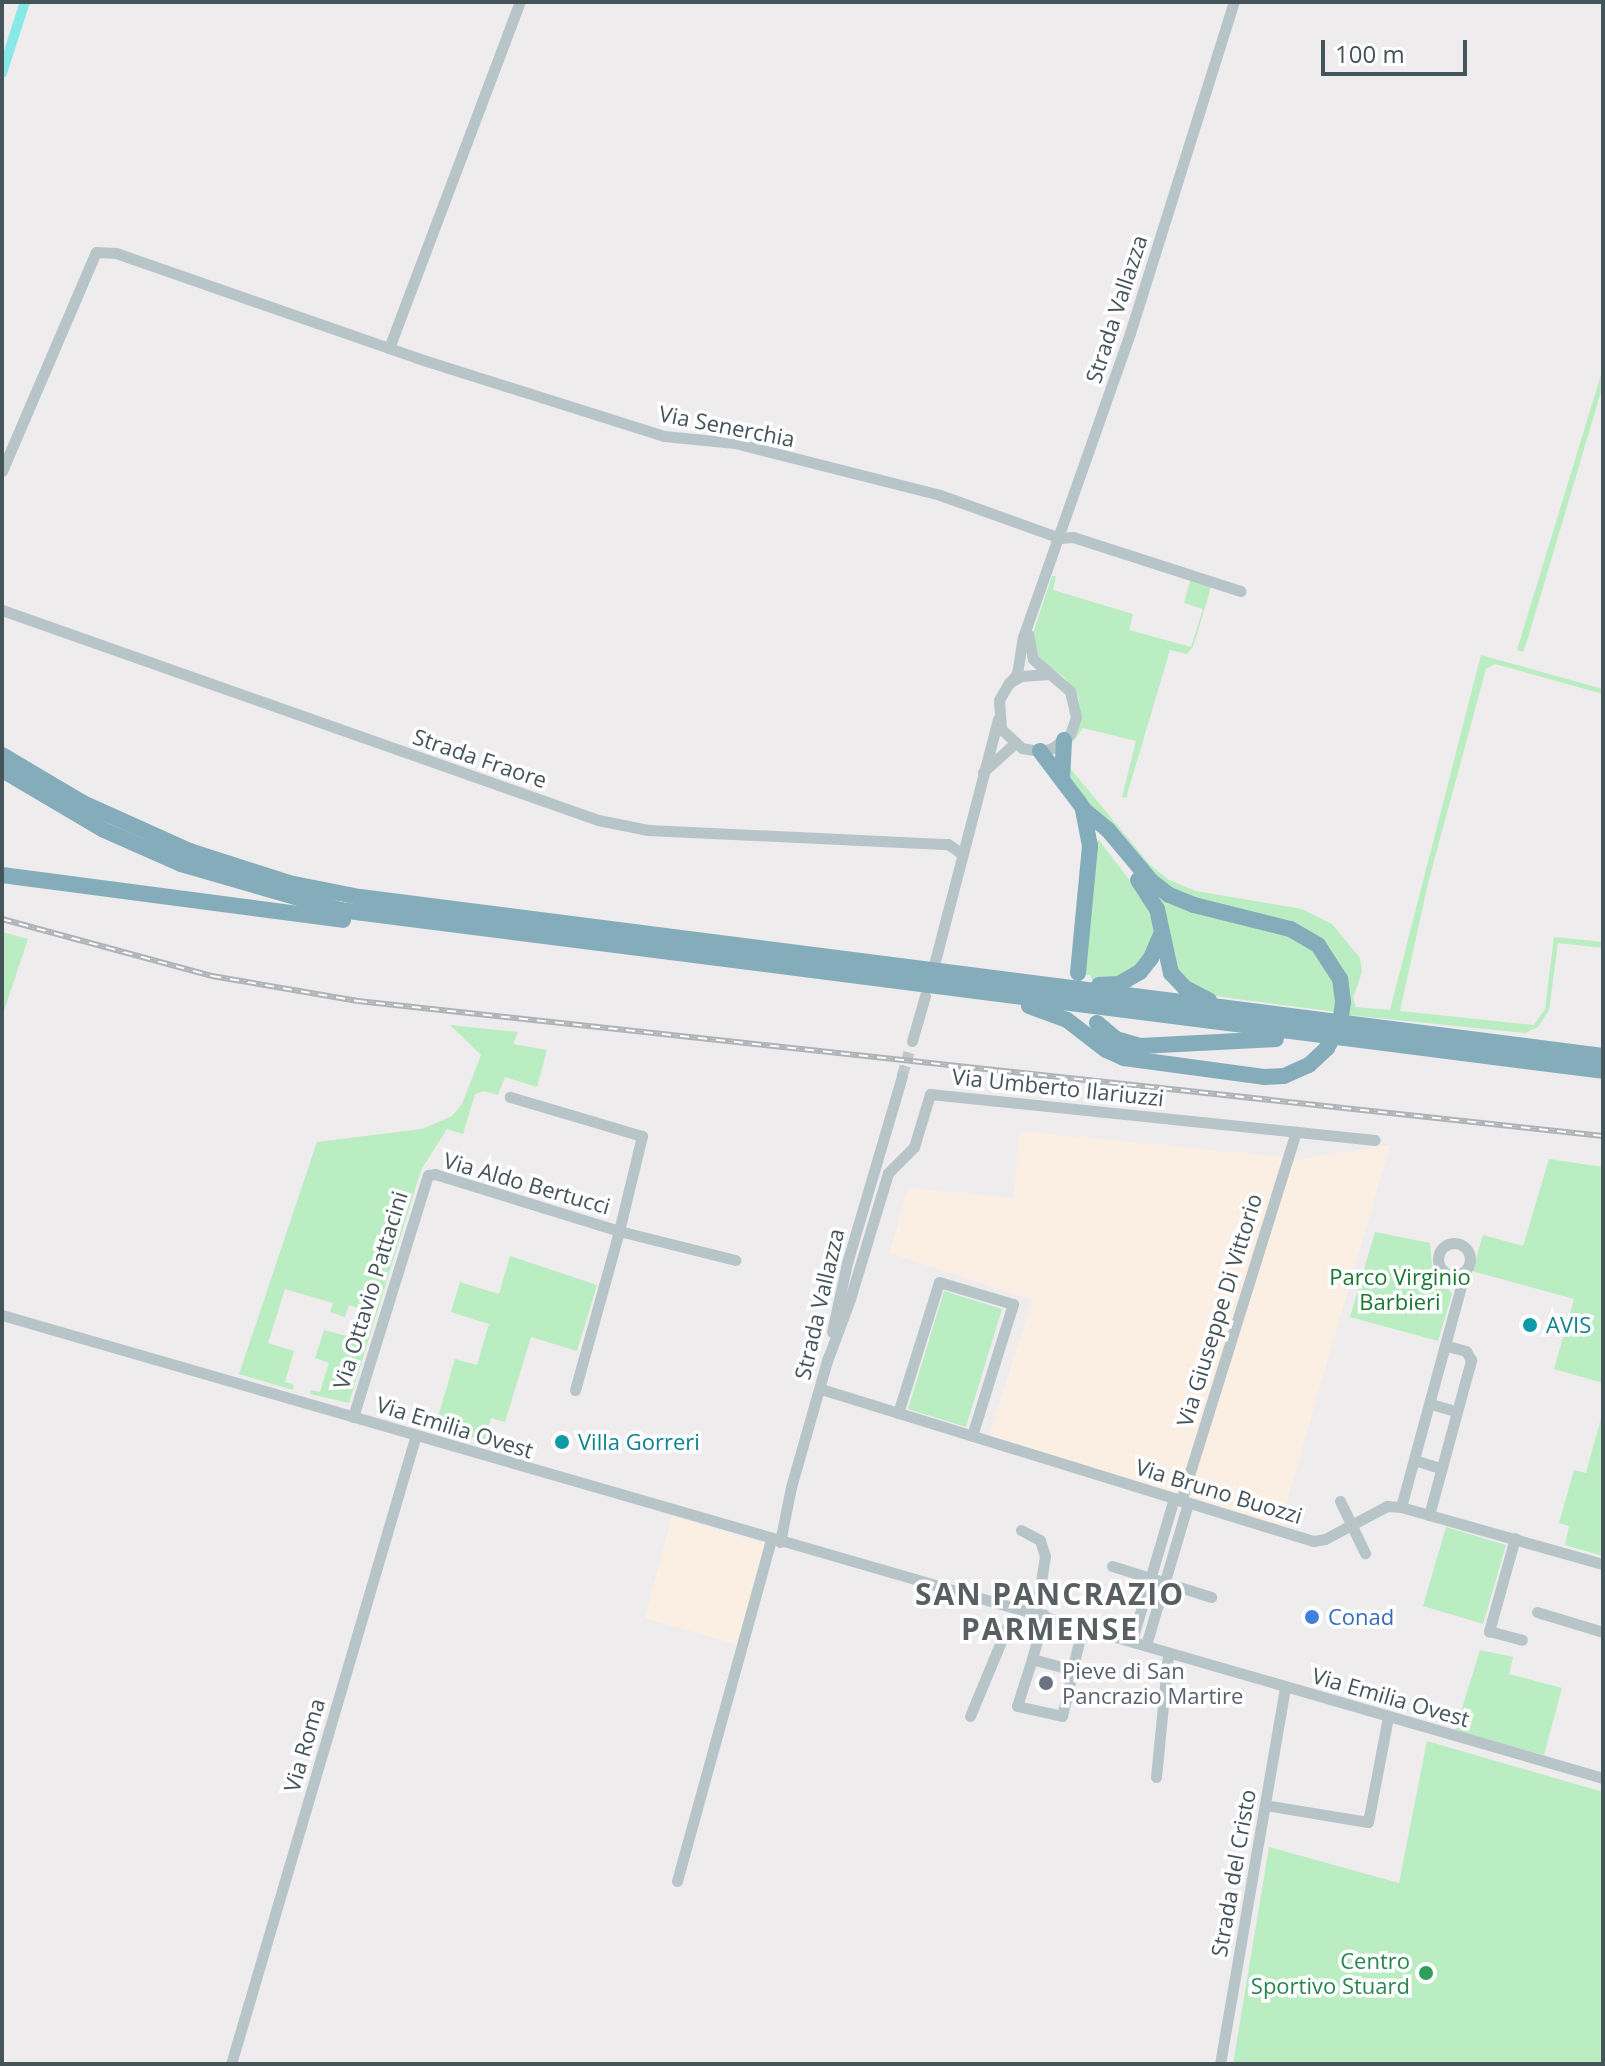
<!DOCTYPE html>
<style>
body{margin:0}
#map{position:relative;width:1605px;height:2066px;overflow:hidden;background:#efeced;font-family:"Open Sans",sans-serif}
div>[style]{position:absolute}
[style*='--x']{left:calc(var(--x)*1px);top:calc(var(--y)*1px);width:calc(var(--w)*1px);rotate:calc(var(--a)*1deg)}
.commercial>*{inset:0;background:#fbefe4}
.green>*{inset:0;background:#baedc2}
.canal>*{height:10px;margin:-5px;padding:0 5px;transform-origin:5px;border-radius:5px;background:#87eae7}
.minor-tunnel>*{height:11px;margin-top:-5.5px;transform-origin:0;background:repeating-linear-gradient(90deg,#c4c6c8 0 11px,transparent 0 16.5px)}
.minor>*{height:11px;margin:-5.5px;padding:0 5.5px;transform-origin:5.5px;border-radius:5.5px;background:#b7c5c9}
.minor>.ring{margin:-5.5px;padding:0;box-sizing:content-box;background:none;border:11px solid #b7c5c9;border-radius:50%}
.highway>*{height:16px;margin:-8px;padding:0 8px;transform-origin:8px;border-radius:8px;background:#84acbb}
.rail>*{height:6px;margin-top:-3px;transform-origin:0;background:repeating-linear-gradient(90deg,#fff 0 9px,#aeb3b7 0 18px);box-sizing:border-box;border-block:2px solid #aeb3b7}
.dots>*{width:22px;height:22px;translate:-50% -50%;box-sizing:border-box;border:4px solid #fff;border-radius:50%}
span{translate:-50% -50%;white-space:nowrap;text-align:center;line-height:1.15;-webkit-text-stroke:7px #fff;paint-order:stroke}
.street-label{font-size:22px;color:#455459}
.park-label{font-size:22px;color:#187831}
.culture-label{font-size:22px;color:#0d838f}
.left{translate:0 -50%;text-align:left}
.shop-label{font-size:22px;color:#366cbe}
.worship-label{font-size:22px;color:#5b616d}
.leisure-label{font-size:22px;color:#27864d}
.right{translate:-100% -50%;text-align:right}
.district-label{font-size:30px;color:#595e61;font-weight:700;letter-spacing:2px}
.frame{position:absolute;inset:0;border:4px solid #455459;pointer-events:none}
.scale{position:absolute;left:1321px;top:40px;width:146px;height:36px;box-sizing:border-box;border:4px solid #455459;border-top:0;padding-left:10px;font-size:24px;line-height:28px;white-space:nowrap;color:#455459;-webkit-text-stroke:6px #fff;paint-order:stroke}
</style>
<div id="map">
<div class="commercial">
<div style="clip-path:polygon(1020px 1131px,1302px 1159px,1390px 1145px,1280px 1525px,989px 1437px,1032px 1300px,890px 1253px,908px 1188px,1013px 1198px)"></div>
<div style="clip-path:polygon(672px 1516px,772px 1546px,738px 1645px,645px 1618px)"></div>
</div>
<div class="green">
<div style="clip-path:polygon(1603px 368px,1603px 385px,1528px 638px,1523px 652px,1517px 650px)"></div>
<div style="clip-path:polygon(1052px 576px,1056px 576px,1053px 590px,1133px 614px,1129px 630px,1191px 647px,1203px 609px,1184px 603px,1191px 577px,1212px 584px,1193px 647px,1187px 654px,1170px 650px,1126px 798px,1122px 797px,1136px 741px,1083px 728px,1070px 746px,1070px 768px,1150px 865px,1169px 880px,1196px 891px,1302px 909px,1332px 924px,1360px 958px,1362px 972px,1353px 998px,1356px 1007px,1390px 1010px,1481px 655px,1603px 689px,1603px 694px,1495px 664px,1486px 669px,1428px 883px,1400px 1011px,1534px 1025px,1545px 1009px,1554px 937px,1603px 942px,1603px 948px,1558px 943px,1549px 1010px,1538px 1027px,1525px 1033px,1348px 1015px,1343px 970px,1330px 952px,1167px 888px,1070px 781px,1062px 759px,1079px 721px,1079px 698px,1065px 678px,1036px 656px,1032px 636px)"></div>
<div style="clip-path:polygon(1099px 840px,1145px 901px,1154px 928px,1151px 948px,1127px 976px,1093px 981px,1090px 975px,1083px 974px,1096px 841px)"></div>
<div style="clip-path:polygon(1159px 897px,1283px 933px,1317px 952px,1334px 982px,1336px 1012px,1207px 995px,1177px 972px)"></div>
<div style="clip-path:polygon(2px 932px,28px 939px,2px 1017px)"></div>
<div style="clip-path:polygon(450px 1025px,518px 1032px,513px 1044px,547px 1050px,537px 1087px,505px 1077px,498px 1095px,484px 1091px,475px 1094px,463px 1134px,447px 1129px,421px 1170px,349px 1403px,310px 1394px,311px 1390px,320px 1392px,329px 1363px,315px 1358px,324px 1330px,358px 1339px,367px 1311px,349px 1305px,345px 1317px,330px 1312px,333px 1303px,285px 1289px,268px 1343px,294px 1351px,285px 1382px,294px 1385px,293px 1390px,239px 1374px,317px 1142px,422px 1129px,452px 1116px,462px 1104px,481px 1055px)"></div>
<div style="clip-path:polygon(1549px 1159px,1603px 1167px,1603px 1383px,1554px 1369px,1574px 1299px,1472px 1271px,1483px 1235px,1523px 1246px)"></div>
<div style="clip-path:polygon(1375px 1232px,1430px 1243px,1432px 1265px,1452px 1294px,1438px 1341px,1350px 1317px)"></div>
<div style="clip-path:polygon(510px 1256px,597px 1285px,577px 1351px,531px 1337px,505px 1422px,491px 1418px,485px 1441px,435px 1427px,455px 1359px,477px 1365px,489px 1324px,451px 1312px,460px 1282px,499px 1294px)"></div>
<div style="clip-path:polygon(944px 1291px,1002px 1309px,966px 1427px,908px 1409px)"></div>
<div style="clip-path:polygon(1603px 1411px,1603px 1556px,1565px 1545px,1569px 1526px,1559px 1523px,1574px 1470px,1586px 1473px)"></div>
<div style="clip-path:polygon(1446px 1527px,1506px 1545px,1483px 1624px,1423px 1606px)"></div>
<div style="clip-path:polygon(1480px 1650px,1513px 1657px,1509px 1674px,1562px 1688px,1544px 1755px,1455px 1731px)"></div>
<div style="clip-path:polygon(1427px 1741px,1603px 1792px,1603px 2064px,1233px 2064px,1269px 1847px,1399px 1883px)"></div>
</div>
<div class="canal">
<div style="--x:2;--y:73;--w:75;--a:-72.1"></div>
</div>
<div class="minor-tunnel">
<div style="--x:902;--y:1076;--w:25;--a:-74"></div>
</div>
<div class="minor">
<div style="--x:389;--y:348;--w:370;--a:-69.3"></div>
<div style="--x:2;--y:471;--w:238;--a:-66.8"></div>
<div style="--x:96;--y:252;--w:20;--a:3"></div>
<div style="--x:116;--y:253;--w:319;--a:19.2"></div>
<div style="--x:417;--y:358;--w:259;--a:17.5"></div>
<div style="--x:664;--y:436;--w:71;--a:5.6"></div>
<div style="--x:735;--y:443;--w:211;--a:14.2"></div>
<div style="--x:940;--y:495;--w:127;--a:19.7"></div>
<div style="--x:1060;--y:538;--w:13;--a:-4"></div>
<div style="--x:1073;--y:537;--w:176;--a:17.9"></div>
<div style="--x:2;--y:610;--w:632;--a:19.41"></div>
<div style="--x:598;--y:820;--w:51;--a:11.3"></div>
<div style="--x:648;--y:830;--w:300;--a:2.7"></div>
<div style="--x:948;--y:844;--w:16;--a:35"></div>
<div style="--x:1028;--y:634;--w:25;--a:79"></div>
<div style="--x:1033;--y:659;--w:49;--a:40.9"></div>
<div style="--x:1070;--y:691;--w:27;--a:77"></div>
<div style="--x:1076;--y:717;--w:18;--a:109"></div>
<div style="--x:1070;--y:734;--w:22;--a:141"></div>
<div style="--x:1053;--y:748;--w:13;--a:167"></div>
<div style="--x:1040;--y:751;--w:18;--a:-171"></div>
<div style="--x:1022;--y:748;--w:28;--a:-138"></div>
<div style="--x:1001;--y:729;--w:29;--a:-94"></div>
<div style="--x:999;--y:700;--w:20;--a:-60"></div>
<div style="--x:1009;--y:683;--w:14;--a:-30"></div>
<div style="--x:1021;--y:676;--w:28;--a:-4"></div>
<div style="--x:1009;--y:683;--w:12;--a:-48"></div>
<div style="--x:1017;--y:674;--w:37;--a:-81"></div>
<div style="--x:1023;--y:637;--w:322;--a:-70.6"></div>
<div style="--x:1130;--y:333;--w:347;--a:-72.6"></div>
<div style="--x:983;--y:772;--w:42;--a:-42.1"></div>
<div style="--x:935;--y:961;--w:250;--a:-75.4"></div>
<div style="--x:912;--y:1041;--w:47;--a:-73.9"></div>
<div class="ring" style="left:1438px;top:1243px;width:21px;height:21px"></div>
<div style="--x:2;--y:1315;--w:1667;--a:16.13"></div>
<div style="--x:832;--y:1332;--w:71;--a:-77.7"></div>
<div style="--x:847;--y:1263;--w:195;--a:-73.6"></div>
<div style="--x:827;--y:1361;--w:66;--a:-69.6"></div>
<div style="--x:850;--y:1299;--w:132;--a:-73.2"></div>
<div style="--x:888;--y:1173;--w:37;--a:-45"></div>
<div style="--x:914;--y:1147;--w:55;--a:-73.2"></div>
<div style="--x:930;--y:1094;--w:447;--a:5.9"></div>
<div style="--x:821;--y:1389;--w:515;--a:17.17"></div>
<div style="--x:1313;--y:1541;--w:12;--a:-9"></div>
<div style="--x:1325;--y:1539;--w:70;--a:-28"></div>
<div style="--x:1387;--y:1506;--w:14;--a:4"></div>
<div style="--x:1401;--y:1507;--w:210;--a:15.8"></div>
<div style="--x:575;--y:1390;--w:165;--a:-74.5"></div>
<div style="--x:619;--y:1231;--w:120;--a:14"></div>
<div style="--x:1431;--y:1404;--w:26;--a:16"></div>
<div style="--x:898;--y:1413;--w:137;--a:-72.6"></div>
<div style="--x:939;--y:1282;--w:77;--a:16.6"></div>
<div style="--x:1013;--y:1304;--w:138;--a:107.3"></div>
<div style="--x:353;--y:1417;--w:253;--a:-72.8"></div>
<div style="--x:428;--y:1175;--w:7;--a:-8"></div>
<div style="--x:435;--y:1174;--w:193;--a:17.2"></div>
<div style="--x:619;--y:1231;--w:98;--a:-76.4"></div>
<div style="--x:642;--y:1136;--w:138;--a:-163.5"></div>
<div style="--x:1414;--y:1460;--w:28;--a:17"></div>
<div style="--x:1181;--y:1501;--w:387;--a:-72.7"></div>
<div style="--x:1340;--y:1501;--w:58;--a:64.3"></div>
<div style="--x:1401;--y:1507;--w:245;--a:-74.8"></div>
<div style="--x:1429;--y:1515;--w:161;--a:-74.8"></div>
<div style="--x:1471;--y:1360;--w:10;--a:-119"></div>
<div style="--x:1466;--y:1351;--w:20;--a:-165"></div>
<div style="--x:1021;--y:1530;--w:21;--a:28"></div>
<div style="--x:1040;--y:1540;--w:17;--a:73"></div>
<div style="--x:1045;--y:1556;--w:58;--a:99"></div>
<div style="--x:1515;--y:1538;--w:97;--a:105.6"></div>
<div style="--x:1489;--y:1631;--w:34;--a:15"></div>
<div style="--x:780;--y:1542;--w:56;--a:-78.7"></div>
<div style="--x:791;--y:1487;--w:135;--a:-74.1"></div>
<div style="--x:1112;--y:1566;--w:104;--a:17.4"></div>
<div style="--x:1537;--y:1612;--w:69;--a:16.9"></div>
<div style="--x:1132;--y:1640;--w:148;--a:-73.5"></div>
<div style="--x:1146;--y:1645;--w:148;--a:-73.5"></div>
<div style="--x:1032;--y:1659;--w:46;--a:-74.7"></div>
<div style="--x:1073;--y:1670;--w:42;--a:-165"></div>
<div style="--x:1032;--y:1659;--w:49;--a:107.7"></div>
<div style="--x:1017;--y:1706;--w:46;--a:12.5"></div>
<div style="--x:1062;--y:1716;--w:47;--a:-76.6"></div>
<div style="--x:1073;--y:1670;--w:8;--a:-83"></div>
<div style="--x:1074;--y:1662;--w:36;--a:-76"></div>
<div style="--x:970;--y:1716;--w:96;--a:-67.4"></div>
<div style="--x:1156;--y:1777;--w:124;--a:-84.4"></div>
<div style="--x:1265;--y:1805;--w:104;--a:9.4"></div>
<div style="--x:1368;--y:1822;--w:107;--a:-79.2"></div>
<div style="--x:677;--y:1881;--w:355;--a:-74.6"></div>
<div style="--x:231;--y:2064;--w:652;--a:-73.62"></div>
<div style="--x:1220;--y:2064;--w:382;--a:-80.2"></div>
</div>
<div class="highway">
<div style="--x:1040;--y:751;--w:83;--a:52.9"></div>
<div style="--x:2;--y:755;--w:94;--a:30.7"></div>
<div style="--x:83;--y:803;--w:117;--a:24.2"></div>
<div style="--x:190;--y:851;--w:104;--a:17.9"></div>
<div style="--x:289;--y:883;--w:72;--a:11.2"></div>
<div style="--x:360;--y:897;--w:1253;--a:7.29"></div>
<div style="--x:2;--y:770;--w:118;--a:30.5"></div>
<div style="--x:104;--y:830;--w:84;--a:23.8"></div>
<div style="--x:181;--y:864;--w:166;--a:16.1"></div>
<div style="--x:340;--y:910;--w:1273;--a:7.26"></div>
<div style="--x:1062;--y:779;--w:39;--a:-87"></div>
<div style="--x:2;--y:875;--w:344;--a:7.5"></div>
<div style="--x:1138;--y:880;--w:35;--a:57"></div>
<div style="--x:1157;--y:909;--w:66;--a:77.7"></div>
<div style="--x:1171;--y:973;--w:21;--a:47"></div>
<div style="--x:1185;--y:988;--w:27;--a:27"></div>
<div style="--x:1078;--y:973;--w:128;--a:-84.6"></div>
<div style="--x:1090;--y:846;--w:37;--a:-101"></div>
<div style="--x:1099;--y:985;--w:20;--a:-3"></div>
<div style="--x:1119;--y:984;--w:24;--a:-30"></div>
<div style="--x:1140;--y:972;--w:18;--a:-52"></div>
<div style="--x:1151;--y:958;--w:26;--a:-67"></div>
<div style="--x:1029;--y:1006;--w:40;--a:20.2"></div>
<div style="--x:1067;--y:1020;--w:49;--a:37.6"></div>
<div style="--x:1106;--y:1050;--w:20;--a:24"></div>
<div style="--x:1124;--y:1058;--w:141;--a:7.7"></div>
<div style="--x:1264;--y:1077;--w:20;--a:-3"></div>
<div style="--x:1284;--y:1076;--w:27;--a:-24"></div>
<div style="--x:1309;--y:1065;--w:25;--a:-43"></div>
<div style="--x:1327;--y:1048;--w:27;--a:-62"></div>
<div style="--x:1340;--y:1024;--w:22;--a:-82"></div>
<div style="--x:1343;--y:1002;--w:23;--a:-97"></div>
<div style="--x:1340;--y:979;--w:40;--a:-122.9"></div>
<div style="--x:1318;--y:945;--w:32;--a:-150"></div>
<div style="--x:1290;--y:929;--w:99;--a:-166"></div>
<div style="--x:1194;--y:905;--w:27;--a:-158"></div>
<div style="--x:1169;--y:895;--w:23;--a:-142"></div>
<div style="--x:1151;--y:881;--w:67;--a:-130.1"></div>
<div style="--x:1108;--y:830;--w:30;--a:-140"></div>
<div style="--x:1097;--y:1023;--w:25;--a:40"></div>
<div style="--x:1116;--y:1039;--w:25;--a:16"></div>
<div style="--x:1140;--y:1046;--w:136;--a:-2.9"></div>
</div>
<div class="rail">
<div style="--x:2;--y:919;--w:218;--a:15.2"></div>
<div style="--x:212;--y:976;--w:148;--a:9.7"></div>
<div style="--x:358;--y:1001;--w:1252;--a:6.19"></div>
</div>
<div class="dots">
<div style="left:1530px;top:1325px;background:#0f9aa8"></div>
<div style="left:562px;top:1442px;background:#0f9aa8"></div>
<div style="left:1312px;top:1617px;background:#3f7fe0"></div>
<div style="left:1046px;top:1683px;background:#6b7280"></div>
<div style="left:1426px;top:1973px;background:#2e9e5b"></div>
</div>
<div class="street-label">
<span style="left:1116px;top:309px;rotate:-72deg">Strada Vallazza</span>
<span style="left:727px;top:426px;rotate:11deg">Via Senerchia</span>
<span style="left:480px;top:758px;rotate:19deg">Strada Fraore</span>
<span style="left:1058px;top:1087px;rotate:6deg">Via Umberto Ilariuzzi</span>
<span style="left:527px;top:1183px;rotate:16deg">Via Aldo Bertucci</span>
<span style="left:370px;top:1290px;rotate:-73deg">Via Ottavio Pattacini</span>
<span style="left:819px;top:1304px;rotate:-77deg">Strada Vallazza</span>
<span style="left:1219px;top:1310px;rotate:-73deg">Via Giuseppe Di Vittorio</span>
<span style="left:455px;top:1427px;rotate:17deg">Via Emilia Ovest</span>
<span style="left:1219px;top:1491px;rotate:17deg">Via Bruno Buozzi</span>
<span style="left:1391px;top:1697px;rotate:16deg">Via Emilia Ovest</span>
<span style="left:304px;top:1745px;rotate:-74deg">Via Roma</span>
<span style="left:1233px;top:1873px;rotate:-80deg">Strada del Cristo</span>
</div>
<div class="park-label">
<span style="left:1400px;top:1289px">Parco Virginio<br>Barbieri</span>
</div>
<div class="culture-label">
<span class="left" style="left:1546px;top:1325px">AVIS</span>
<span class="left" style="left:578px;top:1442px">Villa Gorreri</span>
</div>
<div class="shop-label">
<span class="left" style="left:1328px;top:1617px">Conad</span>
</div>
<div class="worship-label">
<span class="left" style="left:1062px;top:1683px">Pieve di San<br>Pancrazio Martire</span>
</div>
<div class="leisure-label">
<span class="right" style="left:1410px;top:1973px">Centro<br>Sportivo Stuard</span>
</div>
<div class="district-label">
<span style="left:1050px;top:1611px">SAN PANCRAZIO<br>PARMENSE</span>
</div>
<div class="frame"></div>
<div class="scale">100 m</div>
</div>
